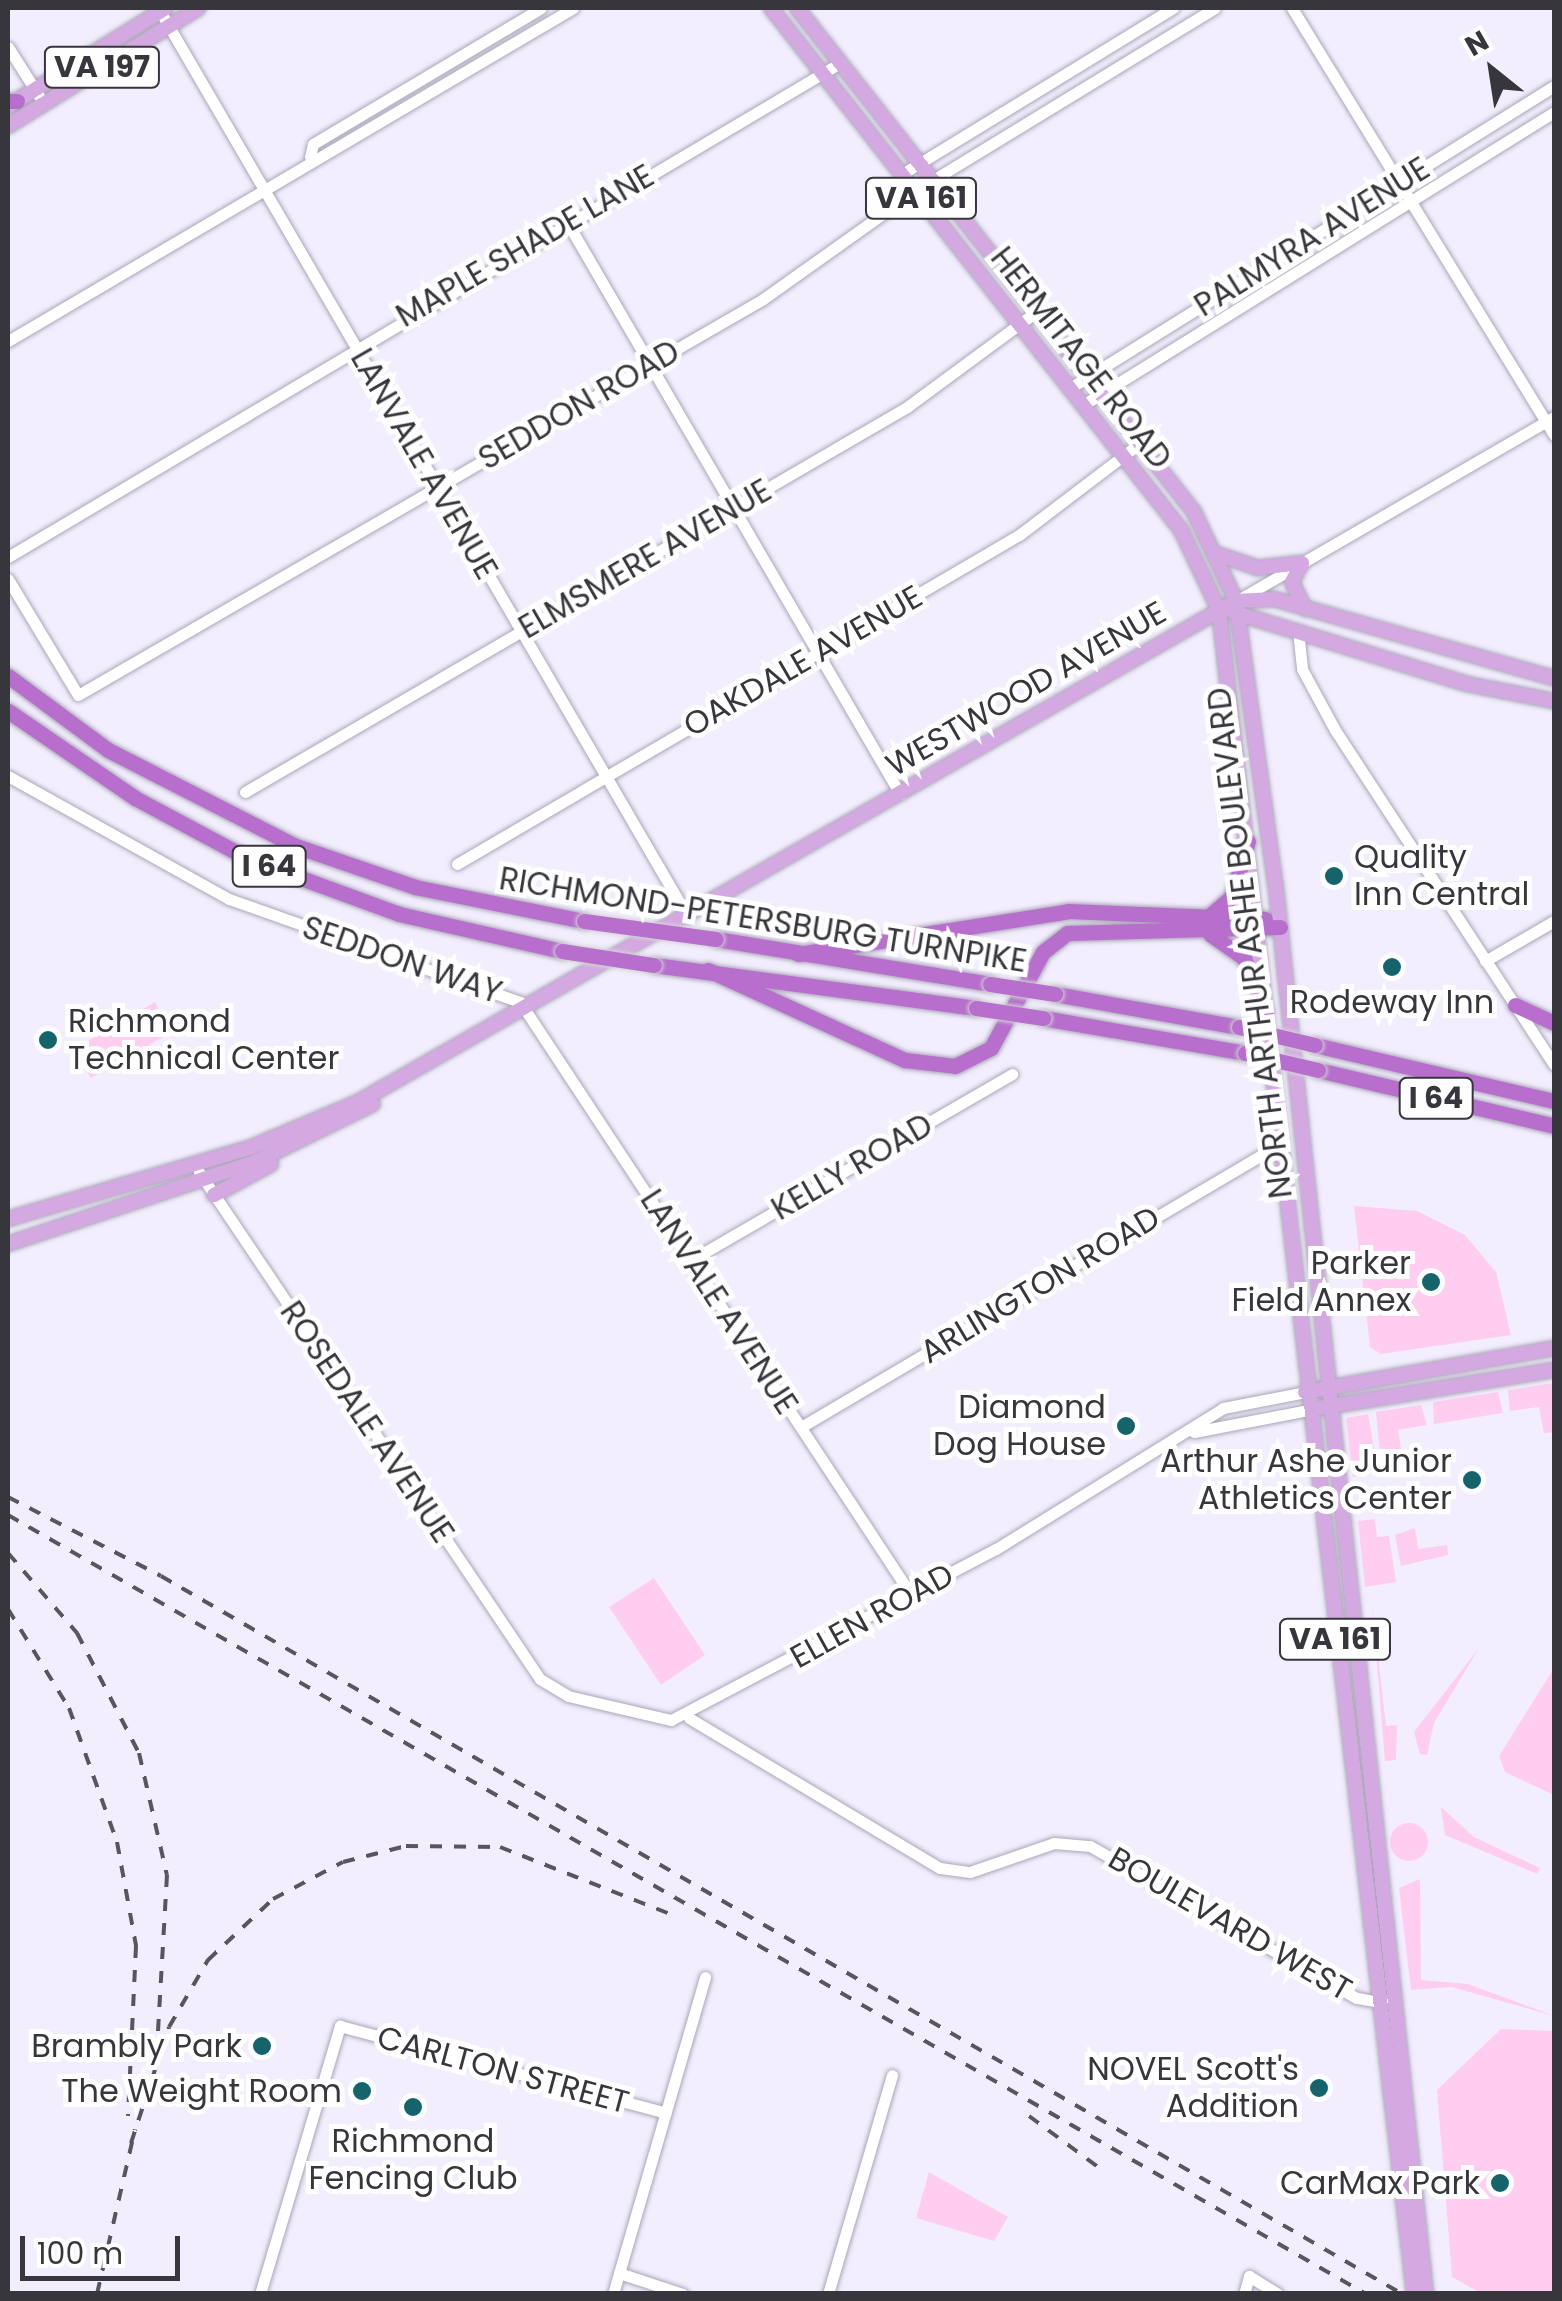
<!DOCTYPE html>
<style>
body{margin:0}
#map{position:relative;width:1562px;height:2301px;overflow:hidden;background:#f2eefd;font-family:Poppins,sans-serif}
div>[style]{position:absolute}
[style*='--x']{left:calc(var(--x)*1px);top:calc(var(--y)*1px);width:calc(var(--w)*1px);rotate:calc(var(--a)*1deg)}
.green>*{inset:0;background:#ffcdf0}
.round{border-radius:50%}
.roads{filter:drop-shadow(0 0 2px #aba6b8) drop-shadow(0 0 2px #aba6b8)}
.minor>*{height:11px;margin:-5.5px;padding:0 5.5px;transform-origin:5.5px;border-radius:5.5px;background:#fff}
.major>*{height:14px;margin:-7px;padding:0 7px;transform-origin:7px;border-radius:7px;background:#d4a8e1}
.highway>*{height:15px;margin:-7.5px;padding:0 7.5px;transform-origin:7.5px;border-radius:7.5px;background:#b76ecd}
.rail>*{height:4px;margin-top:-2px;transform-origin:0;background:repeating-linear-gradient(90deg,#57555d 0 12px,transparent 0 24px)}
.bridges{filter:drop-shadow(0 0 2px #d3d3d4) drop-shadow(0 0 2px #d3d3d4)}
.highway-bridge>*{height:15px;margin:-7.5px;padding:0 7.5px;transform-origin:7.5px;border-radius:7.5px;background:#b76ecd}
.dots>*{width:28px;height:28px;translate:-50% -50%;box-sizing:border-box;border:5px solid #fefefe;border-radius:50%}
span{translate:-50% -50%;white-space:nowrap;text-align:center;line-height:1.15;-webkit-text-stroke:10px #fefefe;paint-order:stroke}
.shield-label span{padding:2px 8px;background:#fefefe;border:2px solid;border-radius:8px;-webkit-text-stroke-width:0}
.shield-label{font-size:30px;color:#38363d;font-weight:700}
.street-label{font-size:32px;color:#38363d}
.poi-label{font-size:32px;color:#38363d}
.left{translate:0 -50%;text-align:left}
.right{translate:-100% -50%;text-align:right}
.frame{position:absolute;inset:0;border:10px solid #38363d;pointer-events:none}
.north{position:absolute;left:1442px;top:20px;width:100px;height:100px;-webkit-text-stroke:8px #fefefe;paint-order:stroke;rotate:330deg;font-size:28px;font-weight:700;line-height:40px;text-align:center;color:#38363d}
.north::after{content:'';display:block;margin:auto;width:35px;height:45px;background:#38363d;clip-path:polygon(50% 0,100% 100%,50% 72%,0 100%)}
.scale{position:absolute;left:20px;top:2236px;width:160px;height:45px;box-sizing:border-box;border:5px solid #38363d;border-top:0;padding-left:12px;font-size:30px;line-height:35px;white-space:nowrap;color:#38363d;-webkit-text-stroke:8px #fefefe;paint-order:stroke}
</style>
<div id="map">
<div class="green">
<div style="clip-path:polygon(155px 1002px,172px 1032px,91px 1078px,74px 1049px)"></div>
<div style="clip-path:polygon(1354px 1206px,1417px 1211px,1465px 1235px,1496px 1272px,1511px 1335px,1381px 1354px,1370px 1347px)"></div>
<div style="clip-path:polygon(1554px 1383px,1554px 1432px,1544px 1433px,1539px 1407px,1510px 1411px,1508px 1390px)"></div>
<div style="clip-path:polygon(1498px 1392px,1503px 1413px,1434px 1424px,1433px 1402px)"></div>
<div style="clip-path:polygon(1421px 1405px,1427px 1425px,1398px 1430px,1402px 1456px,1380px 1454px,1376px 1412px)"></div>
<div style="clip-path:polygon(1368px 1414px,1375px 1455px,1365px 1457px,1368px 1475px,1353px 1477px,1346px 1418px)"></div>
<div style="clip-path:polygon(1375px 1519px,1377px 1537px,1389px 1536px,1396px 1582px,1365px 1587px,1358px 1521px)"></div>
<div style="clip-path:polygon(1415px 1528px,1418px 1549px,1447px 1545px,1448px 1555px,1401px 1566px,1395px 1535px)"></div>
<div style="clip-path:polygon(654px 1578px,705px 1655px,661px 1685px,609px 1607px)"></div>
<div style="clip-path:polygon(1372px 1603px,1386px 1726px,1397px 1725px,1396px 1760px,1385px 1761px)"></div>
<div style="clip-path:polygon(1479px 1648px,1434px 1723px,1427px 1755px,1420px 1754px,1414px 1732px)"></div>
<div style="clip-path:polygon(1554px 1668px,1554px 1795px,1505px 1772px,1499px 1756px)"></div>
<div style="clip-path:polygon(1441px 1807px,1474px 1837px,1540px 1868px,1537px 1874px,1445px 1835px)"></div>
<div class="round" style="left:1390px;top:1823px;width:38px;height:38px"></div>
<div style="clip-path:polygon(1420px 1879px,1421px 1980px,1468px 1984px,1554px 2016px,1452px 1987px,1411px 1990px,1399px 1888px)"></div>
<div style="clip-path:polygon(1501px 2029px,1554px 2031px,1554px 2293px,1481px 2293px,1452px 2277px,1437px 2090px)"></div>
<div style="clip-path:polygon(929px 2172px,1008px 2217px,994px 2241px,916px 2218px)"></div>
</div>
<div class="roads">
<div class="minor">
<div style="--x:1292;--y:8;--w:501;--a:58.47"></div>
<div style="--x:160;--y:11;--w:1049;--a:59.77"></div>
<div style="--x:8;--y:47;--w:58;--a:57.7"></div>
<div style="--x:310;--y:157;--w:13;--a:-77"></div>
<div style="--x:313;--y:144;--w:265;--a:-30.8"></div>
<div style="--x:902;--y:174;--w:318;--a:-31.5"></div>
<div style="--x:567;--y:222;--w:662;--a:59.79"></div>
<div style="--x:8;--y:341;--w:656;--a:-30.51"></div>
<div style="--x:1070;--y:388;--w:570;--a:-31.96"></div>
<div style="--x:1083;--y:405;--w:555;--a:-31.88"></div>
<div style="--x:8;--y:557;--w:968;--a:-30.7"></div>
<div style="--x:8;--y:579;--w:135;--a:58.9"></div>
<div style="--x:78;--y:695;--w:791;--a:-30.03"></div>
<div style="--x:763;--y:299;--w:186;--a:-35.4"></div>
<div style="--x:915;--y:191;--w:351;--a:-31.4"></div>
<div style="--x:1238;--y:600;--w:365;--a:-30.1"></div>
<div style="--x:1298;--y:630;--w:39;--a:84"></div>
<div style="--x:1302;--y:669;--w:69;--a:61.6"></div>
<div style="--x:1335;--y:730;--w:400;--a:56.8"></div>
<div style="--x:8;--y:776;--w:253;--a:29.1"></div>
<div style="--x:229;--y:899;--w:309;--a:19.5"></div>
<div style="--x:520;--y:1002;--w:708;--a:56.58"></div>
<div style="--x:245;--y:792;--w:766;--a:-30.18"></div>
<div style="--x:907;--y:407;--w:160;--a:-36.4"></div>
<div style="--x:457;--y:864;--w:651;--a:-30.35"></div>
<div style="--x:1019;--y:535;--w:151;--a:-37.2"></div>
<div style="--x:1485;--y:961;--w:80;--a:-30.1"></div>
<div style="--x:199;--y:1172;--w:611;--a:56.08"></div>
<div style="--x:540;--y:1679;--w:33;--a:31"></div>
<div style="--x:568;--y:1696;--w:106;--a:13.1"></div>
<div style="--x:671;--y:1720;--w:367;--a:-27.8"></div>
<div style="--x:996;--y:1549;--w:267;--a:-31.8"></div>
<div style="--x:1223;--y:1408;--w:84;--a:-11"></div>
<div style="--x:693;--y:1259;--w:369;--a:-30.1"></div>
<div style="--x:801;--y:1427;--w:556;--a:-30.58"></div>
<div style="--x:1194;--y:1432;--w:116;--a:-10.9"></div>
<div style="--x:689;--y:1718;--w:292;--a:30.9"></div>
<div style="--x:940;--y:1868;--w:30;--a:8"></div>
<div style="--x:970;--y:1872;--w:89;--a:-19"></div>
<div style="--x:1054;--y:1843;--w:36;--a:5"></div>
<div style="--x:1090;--y:1846;--w:307;--a:29.7"></div>
<div style="--x:1357;--y:1998;--w:28;--a:10"></div>
<div style="--x:619;--y:2273;--w:67;--a:18.2"></div>
<div style="--x:260;--y:2294;--w:280;--a:-73.4"></div>
<div style="--x:340;--y:2026;--w:337;--a:14.9"></div>
<div style="--x:613;--y:2294;--w:330;--a:-73.8"></div>
<div style="--x:828;--y:2294;--w:228;--a:-73.7"></div>
<div style="--x:1244;--y:2294;--w:19;--a:-74"></div>
<div style="--x:1249;--y:2276;--w:34;--a:32"></div>
</div>
<div class="major">
<div style="--x:771;--y:8;--w:664;--a:51.85"></div>
<div style="--x:1181;--y:530;--w:89;--a:64.6"></div>
<div style="--x:1219;--y:610;--w:1695;--a:83.39"></div>
<div style="--x:797;--y:8;--w:642;--a:51.77"></div>
<div style="--x:1194;--y:512;--w:98;--a:64.7"></div>
<div style="--x:1236;--y:601;--w:290;--a:82.1"></div>
<div style="--x:1276;--y:888;--w:1414;--a:83.91"></div>
<div style="--x:10;--y:105;--w:184;--a:-31.9"></div>
<div style="--x:8;--y:126;--w:224;--a:-31.8"></div>
<div style="--x:1220;--y:555;--w:39;--a:19"></div>
<div style="--x:1257;--y:568;--w:45;--a:-6.3"></div>
<div style="--x:1302;--y:563;--w:21;--a:118"></div>
<div style="--x:1292;--y:582;--w:30;--a:64"></div>
<div style="--x:1233;--y:612;--w:245;--a:17.1"></div>
<div style="--x:1467;--y:684;--w:89;--a:11.1"></div>
<div style="--x:214;--y:1195;--w:65;--a:-28.5"></div>
<div style="--x:8;--y:1219;--w:254;--a:-16.4"></div>
<div style="--x:252;--y:1147;--w:115;--a:-23"></div>
<div style="--x:358;--y:1102;--w:1011;--a:-29.71"></div>
<div style="--x:1236;--y:601;--w:38;--a:-3"></div>
<div style="--x:1274;--y:599;--w:291;--a:15.8"></div>
<div style="--x:8;--y:1244;--w:262;--a:-18.4"></div>
<div style="--x:257;--y:1161;--w:129;--a:-26.2"></div>
<div style="--x:1305;--y:1392;--w:253;--a:-10"></div>
<div style="--x:1319;--y:1408;--w:238;--a:-9.2"></div>
</div>
<div class="highway">
<div style="--x:8;--y:101;--w:9;--a:0"></div>
<div style="--x:8;--y:676;--w:124;--a:36.5"></div>
<div style="--x:108;--y:750;--w:211;--a:27.1"></div>
<div style="--x:296;--y:846;--w:126;--a:19"></div>
<div style="--x:415;--y:887;--w:172;--a:11.4"></div>
<div style="--x:8;--y:711;--w:154;--a:34.4"></div>
<div style="--x:135;--y:798;--w:129;--a:28.2"></div>
<div style="--x:249;--y:859;--w:160;--a:20.1"></div>
<div style="--x:399;--y:914;--w:167;--a:12.8"></div>
<div style="--x:1207;--y:918;--w:33;--a:-41"></div>
<div style="--x:1232;--y:896;--w:57;--a:-73.8"></div>
<div style="--x:1210;--y:934;--w:42;--a:35.2"></div>
<div style="--x:1244;--y:958;--w:58;--a:67.8"></div>
<div style="--x:716;--y:939;--w:278;--a:9.3"></div>
<div style="--x:798;--y:954;--w:273;--a:-9"></div>
<div style="--x:1068;--y:911;--w:197;--a:2.3"></div>
<div style="--x:654;--y:965;--w:325;--a:7.6"></div>
<div style="--x:708;--y:970;--w:217;--a:24.6"></div>
<div style="--x:905;--y:1060;--w:50;--a:6.8"></div>
<div style="--x:955;--y:1066;--w:40;--a:-26.6"></div>
<div style="--x:991;--y:1048;--w:109;--a:-61.6"></div>
<div style="--x:1043;--y:952;--w:31;--a:-38"></div>
<div style="--x:1067;--y:933;--w:213;--a:-1.6"></div>
<div style="--x:1055;--y:994;--w:187;--a:10.2"></div>
<div style="--x:1515;--y:1005;--w:43;--a:24.8"></div>
<div style="--x:1043;--y:1018;--w:205;--a:9.8"></div>
<div style="--x:1315;--y:1045;--w:245;--a:13.2"></div>
<div style="--x:1318;--y:1070;--w:243;--a:13.3"></div>
</div>
</div>
<div class="rail">
<div style="--x:8;--y:1497;--w:172;--a:27.3"></div>
<div style="--x:161;--y:1576;--w:1434;--a:30.05"></div>
<div style="--x:8;--y:1515;--w:1566;--a:29.84"></div>
<div style="--x:8;--y:1553;--w:106;--a:49.2"></div>
<div style="--x:77;--y:1633;--w:135;--a:62.7"></div>
<div style="--x:139;--y:1753;--w:125;--a:77.1"></div>
<div style="--x:167;--y:1875;--w:157;--a:93.3"></div>
<div style="--x:8;--y:1609;--w:116;--a:58.4"></div>
<div style="--x:69;--y:1708;--w:142;--a:70.3"></div>
<div style="--x:117;--y:1842;--w:106;--a:79.6"></div>
<div style="--x:136;--y:1946;--w:170;--a:92.7"></div>
<div style="--x:1029;--y:2116;--w:94;--a:36.4"></div>
<div style="--x:131;--y:2143;--w:122;--a:-71.9"></div>
<div style="--x:169;--y:2027;--w:78;--a:-59.8"></div>
<div style="--x:208;--y:1960;--w:89;--a:-43.2"></div>
<div style="--x:273;--y:1899;--w:79;--a:-27.9"></div>
<div style="--x:343;--y:1862;--w:65;--a:-14.3"></div>
<div style="--x:406;--y:1846;--w:94;--a:0.6"></div>
<div style="--x:500;--y:1847;--w:191;--a:21.5"></div>
<div style="--x:97;--y:2294;--w:169;--a:-77"></div>
</div>
<div class="bridges">
<div class="highway-bridge">
<div style="--x:584;--y:921;--w:133;--a:7.8"></div>
<div style="--x:562;--y:951;--w:93;--a:8.7"></div>
<div style="--x:990;--y:984;--w:66;--a:8.7"></div>
<div style="--x:976;--y:1008;--w:68;--a:8.5"></div>
<div style="--x:1239;--y:1027;--w:78;--a:13.3"></div>
<div style="--x:1245;--y:1053;--w:75;--a:13.1"></div>
</div>
</div>
<div class="dots">
<div style="left:1334px;top:876px;background:#16646b"></div>
<div style="left:1392px;top:967px;background:#16646b"></div>
<div style="left:48px;top:1040px;background:#16646b"></div>
<div style="left:1431px;top:1282px;background:#16646b"></div>
<div style="left:1126px;top:1426px;background:#16646b"></div>
<div style="left:1472px;top:1480px;background:#16646b"></div>
<div style="left:262px;top:2046px;background:#16646b"></div>
<div style="left:1319px;top:2088px;background:#16646b"></div>
<div style="left:362px;top:2091px;background:#16646b"></div>
<div style="left:413px;top:2107px;background:#16646b"></div>
<div style="left:1500px;top:2183px;background:#16646b"></div>
</div>
<div class="shield-label">
<span style="left:102px;top:67px">VA 197</span>
<span style="left:921px;top:198px">VA 161</span>
<span style="left:269px;top:866px">I 64</span>
<span style="left:1436px;top:1098px">I 64</span>
<span style="left:1335px;top:1639px">VA 161</span>
</div>
<div class="street-label">
<span style="left:1312px;top:237px;rotate:-32deg">PALMYRA AVENUE</span>
<span style="left:525px;top:246px;rotate:-30deg">MAPLE SHADE LANE</span>
<span style="left:1081px;top:358px;rotate:52deg">HERMITAGE ROAD</span>
<span style="left:579px;top:405px;rotate:-30deg">SEDDON ROAD</span>
<span style="left:424px;top:464px;rotate:60deg">LANVALE AVENUE</span>
<span style="left:645px;top:559px;rotate:-30deg">ELMSMERE AVENUE</span>
<span style="left:803px;top:661px;rotate:-30deg">OAKDALE AVENUE</span>
<span style="left:1026px;top:689px;rotate:-30deg">WESTWOOD AVENUE</span>
<span style="left:763px;top:920px;rotate:9deg">RICHMOND-PETERSBURG TURNPIKE</span>
<span style="left:1250px;top:943px;rotate:-97deg">NORTH ARTHUR ASHE BOULEVARD</span>
<span style="left:402px;top:960px;rotate:19deg">SEDDON WAY</span>
<span style="left:852px;top:1167px;rotate:-30deg">KELLY ROAD</span>
<span style="left:1040px;top:1285px;rotate:-31deg">ARLINGTON ROAD</span>
<span style="left:719px;top:1302px;rotate:57deg">LANVALE AVENUE</span>
<span style="left:367px;top:1422px;rotate:56deg">ROSEDALE AVENUE</span>
<span style="left:872px;top:1616px;rotate:-29deg">ELLEN ROAD</span>
<span style="left:1230px;top:1924px;rotate:30deg">BOULEVARD WEST</span>
<span style="left:503px;top:2070px;rotate:15deg">CARLTON STREET</span>
</div>
<div class="poi-label">
<span class="left" style="left:1354px;top:876px">Quality<br>Inn Central</span>
<span style="left:1392px;top:1002px">Rodeway Inn</span>
<span class="left" style="left:68px;top:1040px">Richmond<br>Technical Center</span>
<span class="right" style="left:1411px;top:1282px">Parker<br>Field Annex</span>
<span class="right" style="left:1106px;top:1426px">Diamond<br>Dog House</span>
<span class="right" style="left:1452px;top:1480px">Arthur Ashe Junior<br>Athletics Center</span>
<span class="right" style="left:242px;top:2046px">Brambly Park</span>
<span class="right" style="left:1299px;top:2088px">NOVEL Scott's<br>Addition</span>
<span class="right" style="left:342px;top:2091px">The Weight Room</span>
<span style="left:413px;top:2160px">Richmond<br>Fencing Club</span>
<span class="right" style="left:1480px;top:2183px">CarMax Park</span>
</div>
<div class="frame"></div>
<div class="north">N</div>
<div class="scale">100 m</div>
</div>
